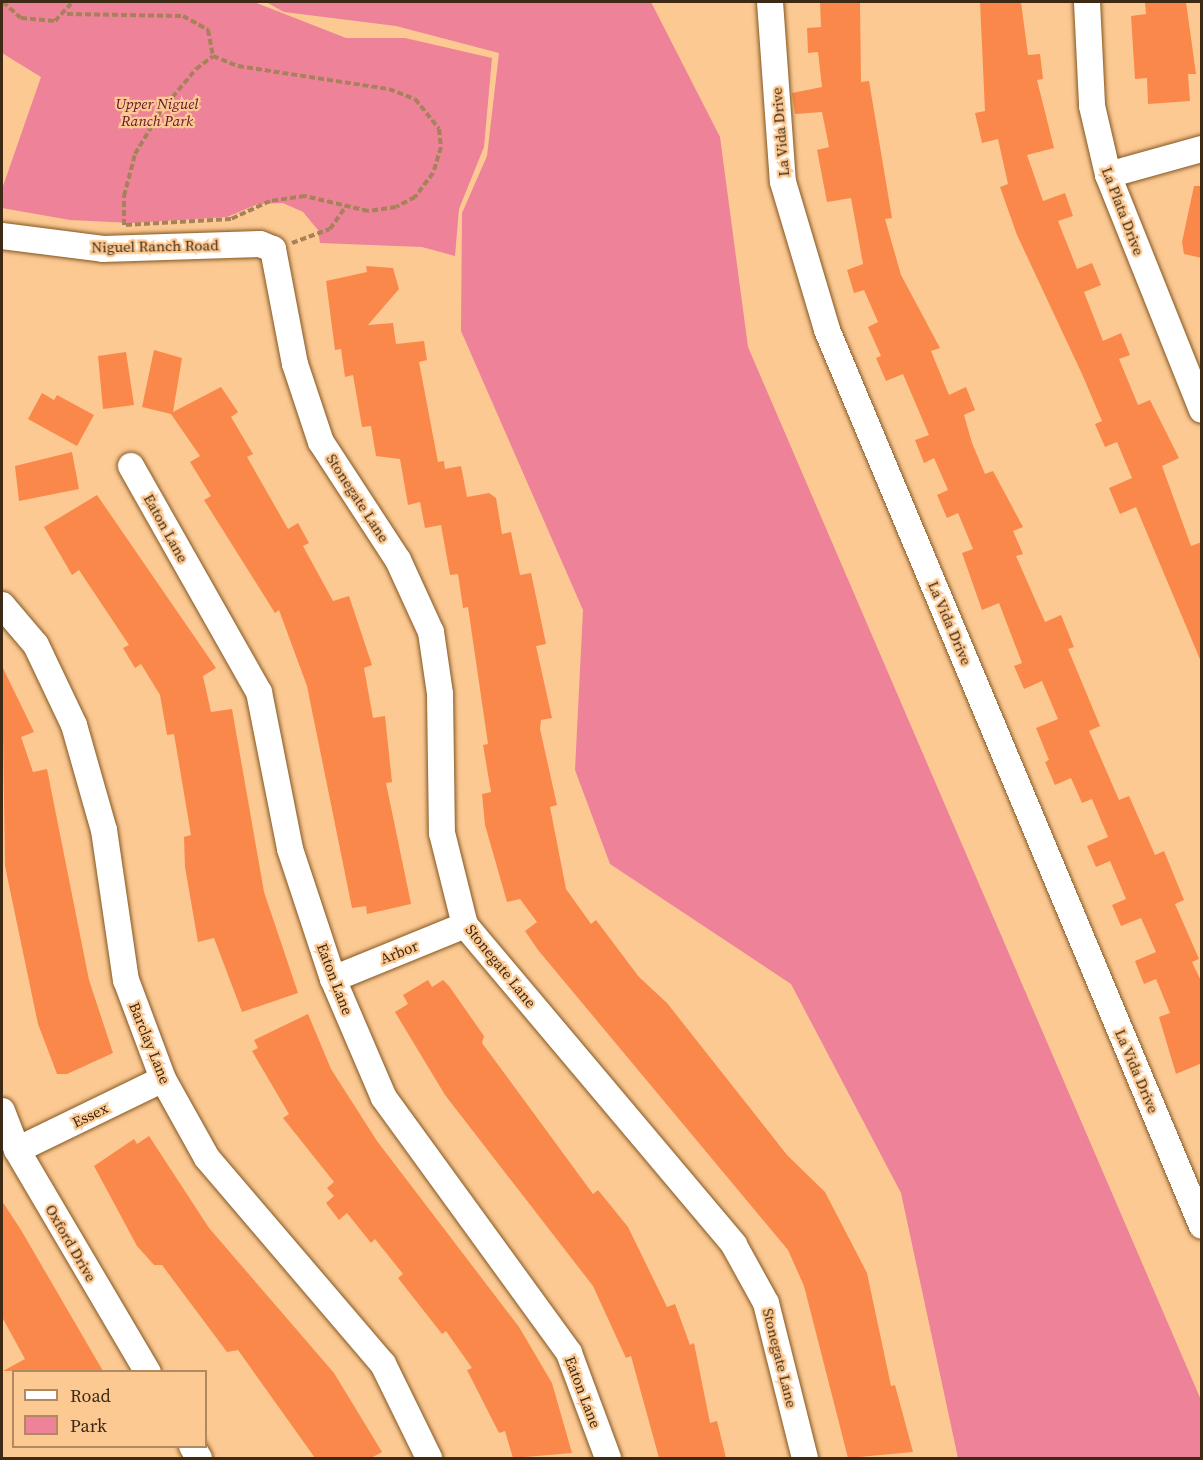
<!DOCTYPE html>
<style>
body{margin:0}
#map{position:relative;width:1203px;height:1460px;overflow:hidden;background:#fcc993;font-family:"Source Serif 4",serif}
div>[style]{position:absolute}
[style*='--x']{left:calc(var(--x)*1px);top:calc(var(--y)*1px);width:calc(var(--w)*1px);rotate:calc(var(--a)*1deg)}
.green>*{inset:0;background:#ed8298}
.building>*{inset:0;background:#f9884a}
.path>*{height:4px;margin-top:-2px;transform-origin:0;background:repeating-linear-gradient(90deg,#a6815a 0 6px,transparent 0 9px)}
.roads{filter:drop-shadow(0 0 2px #845721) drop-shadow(0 0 2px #845721)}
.minor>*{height:26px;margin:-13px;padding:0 13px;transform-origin:13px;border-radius:13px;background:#fff}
span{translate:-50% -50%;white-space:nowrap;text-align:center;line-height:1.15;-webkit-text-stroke:4.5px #fcc993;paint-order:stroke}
.park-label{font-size:15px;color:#63142c;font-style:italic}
.street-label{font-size:15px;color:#3e2a14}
.frame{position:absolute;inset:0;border:3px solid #3e2a14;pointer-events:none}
.legend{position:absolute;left:12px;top:1370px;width:195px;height:78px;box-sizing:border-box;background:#fcc993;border:2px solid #b08960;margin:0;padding:8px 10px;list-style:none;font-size:18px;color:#3e2a14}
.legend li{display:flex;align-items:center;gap:12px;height:30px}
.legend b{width:30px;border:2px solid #b08960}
</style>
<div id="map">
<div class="green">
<div style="clip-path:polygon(2px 2px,254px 2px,346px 38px,405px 38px,492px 58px,484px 147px,459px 209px,455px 256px,422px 247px,320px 243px,318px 230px,303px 212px,283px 203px,258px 204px,227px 217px,131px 223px,70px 220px,2px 208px,2px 189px,41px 77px,2px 53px)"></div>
<div style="clip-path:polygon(266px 2px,651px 2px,720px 137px,748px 347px,1201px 1400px,1201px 1458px,958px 1458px,901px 1193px,791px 984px,610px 864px,575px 770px,583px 610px,461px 331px,462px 213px,487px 156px,499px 53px,396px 26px,284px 12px)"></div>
</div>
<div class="building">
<div style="clip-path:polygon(820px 2px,860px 2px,861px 82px,869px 81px,892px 218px,885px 219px,901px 275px,940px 348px,931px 351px,949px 395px,966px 387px,975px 410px,964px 415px,972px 443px,985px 474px,993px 471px,1023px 527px,1013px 531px,1023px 554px,1016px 556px,1045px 622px,1061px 615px,1074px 647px,1068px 649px,1100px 726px,1089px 731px,1119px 800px,1129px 796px,1155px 855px,1164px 851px,1184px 900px,1175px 904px,1199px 959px,1192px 962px,1202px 983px,1202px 1063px,1176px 1074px,1159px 1017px,1170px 1013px,1156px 979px,1144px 984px,1135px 961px,1156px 952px,1141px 918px,1121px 926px,1112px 905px,1126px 899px,1110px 861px,1096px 867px,1087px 846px,1108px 837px,1092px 799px,1082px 803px,1071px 778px,1055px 785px,1045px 762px,1049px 760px,1036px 728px,1058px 719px,1042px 681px,1024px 689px,1014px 666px,1022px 663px,999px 603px,982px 610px,962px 553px,973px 549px,958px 513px,947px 518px,937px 495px,948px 490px,934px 458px,924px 463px,915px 440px,929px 435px,903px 374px,886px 381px,876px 358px,881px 356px,868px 327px,878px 322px,864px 290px,854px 293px,847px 270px,863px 264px,851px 198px,827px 202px,817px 150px,829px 147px,822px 112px,795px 114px,792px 93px,822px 87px,818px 52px,808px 53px,807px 28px,821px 27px)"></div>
<div style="clip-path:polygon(980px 2px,1021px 2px,1028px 55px,1040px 54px,1043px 79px,1037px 80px,1054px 148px,1027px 155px,1043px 201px,1065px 193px,1073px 216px,1058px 221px,1077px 269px,1092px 263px,1101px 285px,1084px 292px,1103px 341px,1121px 333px,1130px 355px,1119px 359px,1138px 405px,1150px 400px,1179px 458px,1162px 466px,1191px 546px,1202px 542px,1202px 664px,1136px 507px,1120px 514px,1109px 488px,1132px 478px,1117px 442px,1105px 447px,1095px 424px,1102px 421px,1082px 374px,1017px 235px,1000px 187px,1008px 184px,998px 139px,982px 143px,975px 113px,985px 111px)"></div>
<div style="clip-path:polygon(1145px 2px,1186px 2px,1196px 74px,1188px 74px,1190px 101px,1148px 104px,1147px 78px,1135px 79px,1131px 16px,1146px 14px)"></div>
<div style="clip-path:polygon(1194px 186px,1202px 186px,1202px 258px,1184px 254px,1182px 242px)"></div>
<div style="clip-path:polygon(366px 266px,393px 268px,399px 289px,368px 325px,393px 323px,396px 344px,424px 341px,427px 360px,419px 362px,438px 462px,444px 461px,445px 469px,461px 466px,467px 497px,489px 493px,496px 498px,502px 534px,511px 532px,520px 575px,531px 573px,546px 644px,536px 646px,552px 718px,541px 720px,540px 729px,557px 805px,550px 807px,566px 889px,591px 924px,596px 920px,639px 977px,667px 1003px,787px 1155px,825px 1192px,867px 1273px,891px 1386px,895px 1385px,913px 1452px,848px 1458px,804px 1286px,788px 1250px,538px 950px,525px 931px,537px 922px,520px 899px,507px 902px,485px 825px,482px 794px,491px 792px,483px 745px,488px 744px,468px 607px,463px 608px,458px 574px,450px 575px,441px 525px,425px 528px,420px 502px,408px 505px,400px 459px,376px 456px,371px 426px,362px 427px,353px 375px,345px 377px,341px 349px,335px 350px,326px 281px,367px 272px)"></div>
<div style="clip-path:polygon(154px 350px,182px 358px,173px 412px,221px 387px,238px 412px,231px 417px,253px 454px,247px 457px,288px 529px,298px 523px,309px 543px,303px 546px,333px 601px,349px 596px,372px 665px,364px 668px,373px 718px,385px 716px,392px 782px,386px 783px,411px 904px,367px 914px,366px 906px,352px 908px,307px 686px,279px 610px,275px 613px,204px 500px,211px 496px,190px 462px,200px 456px,171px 414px,142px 407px)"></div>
<div style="clip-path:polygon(126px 352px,134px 405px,103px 409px,98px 356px)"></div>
<div style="clip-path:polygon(42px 393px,54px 400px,57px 395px,94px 415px,77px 446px,28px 419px)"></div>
<div style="clip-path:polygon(72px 452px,79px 489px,19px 501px,15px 466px)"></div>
<div style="clip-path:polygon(97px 495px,216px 668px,203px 676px,211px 712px,232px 709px,264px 892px,298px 993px,242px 1012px,214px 938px,198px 942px,185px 867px,184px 837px,191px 835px,174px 734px,167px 735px,160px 695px,141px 664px,135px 668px,123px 648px,129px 645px,79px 570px,72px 575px,44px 527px)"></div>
<div style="clip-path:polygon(2px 666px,34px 732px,21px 737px,33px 772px,47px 769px,89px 980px,113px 1053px,67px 1074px,57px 1074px,38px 1024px,5px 866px)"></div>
<div style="clip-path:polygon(428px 980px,432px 987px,443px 980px,449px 986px,484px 1036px,482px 1043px,593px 1194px,598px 1190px,628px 1227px,667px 1307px,675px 1304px,690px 1345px,694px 1343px,710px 1423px,717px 1421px,726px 1458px,659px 1458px,631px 1356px,626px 1358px,593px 1286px,445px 1095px,395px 1012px,408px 1004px,403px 995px)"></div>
<div style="clip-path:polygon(308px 1014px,331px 1069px,377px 1141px,519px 1327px,552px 1383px,572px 1453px,513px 1458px,505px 1431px,499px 1433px,467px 1370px,472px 1368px,446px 1331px,442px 1334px,398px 1278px,403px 1274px,375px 1239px,371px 1243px,347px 1213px,339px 1220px,326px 1203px,334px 1196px,327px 1188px,334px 1182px,283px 1118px,289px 1114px,252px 1051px,258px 1048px,254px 1040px)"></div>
<div style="clip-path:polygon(149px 1136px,209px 1228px,334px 1373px,382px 1452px,371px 1458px,315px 1458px,238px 1350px,227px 1352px,162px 1265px,154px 1265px,137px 1246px,94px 1166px,134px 1139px,137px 1144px)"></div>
<div style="clip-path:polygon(2px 1201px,21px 1230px,103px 1371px,3px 1371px,25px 1359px,2px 1317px)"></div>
</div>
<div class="path">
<div style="--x:3;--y:2;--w:24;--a:42"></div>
<div style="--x:21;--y:18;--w:34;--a:5"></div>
<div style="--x:55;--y:21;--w:26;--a:-47"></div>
<div style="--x:67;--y:14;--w:116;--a:1"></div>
<div style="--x:183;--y:16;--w:29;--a:29"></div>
<div style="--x:208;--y:30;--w:26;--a:79"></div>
<div style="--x:213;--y:56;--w:27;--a:22"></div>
<div style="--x:238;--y:66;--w:153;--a:8.7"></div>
<div style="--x:389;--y:89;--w:28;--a:21"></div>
<div style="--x:415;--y:99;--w:38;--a:51"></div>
<div style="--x:439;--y:129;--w:18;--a:84"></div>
<div style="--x:441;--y:147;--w:27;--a:107"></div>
<div style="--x:433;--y:173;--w:30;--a:127"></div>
<div style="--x:415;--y:197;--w:21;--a:152"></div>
<div style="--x:396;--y:207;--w:28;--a:172"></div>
<div style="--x:368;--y:211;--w:65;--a:-166.6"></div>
<div style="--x:305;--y:196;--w:35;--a:172"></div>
<div style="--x:270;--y:201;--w:43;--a:155.2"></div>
<div style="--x:231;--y:219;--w:107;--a:176.8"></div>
<div style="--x:124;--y:225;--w:29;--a:-90"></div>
<div style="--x:124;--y:196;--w:43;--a:-75.3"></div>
<div style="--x:135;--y:154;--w:50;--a:-58.8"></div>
<div style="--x:161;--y:111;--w:55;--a:-50.2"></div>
<div style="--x:196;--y:69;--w:21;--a:-37"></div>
<div style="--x:292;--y:243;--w:40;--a:-20.2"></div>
<div style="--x:330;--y:229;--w:28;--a:-55"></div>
</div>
<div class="roads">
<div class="minor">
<div style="--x:770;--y:2;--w:180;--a:85.9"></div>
<div style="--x:783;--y:182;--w:154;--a:73.4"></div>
<div style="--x:827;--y:330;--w:971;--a:67.29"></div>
<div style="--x:1087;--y:2;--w:104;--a:87.2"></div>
<div style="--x:1092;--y:106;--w:71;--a:76.9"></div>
<div style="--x:1108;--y:175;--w:253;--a:68.2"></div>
<div style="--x:1108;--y:175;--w:98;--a:-15.5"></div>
<div style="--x:2;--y:236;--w:102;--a:7.3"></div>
<div style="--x:103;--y:249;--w:157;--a:-1.8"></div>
<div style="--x:260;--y:244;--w:14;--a:21"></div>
<div style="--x:273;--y:249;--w:117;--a:79.2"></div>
<div style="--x:295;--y:364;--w:82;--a:71.6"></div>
<div style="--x:321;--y:442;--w:141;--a:56.9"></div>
<div style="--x:398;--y:560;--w:79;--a:65.4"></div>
<div style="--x:431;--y:632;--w:63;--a:81.7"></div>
<div style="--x:440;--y:694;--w:139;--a:89.2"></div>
<div style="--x:442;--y:833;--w:95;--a:76"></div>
<div style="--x:465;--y:925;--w:418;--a:49.9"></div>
<div style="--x:734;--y:1245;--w:66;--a:61.1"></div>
<div style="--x:766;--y:1303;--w:160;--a:75.9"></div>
<div style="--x:131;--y:466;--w:260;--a:60.5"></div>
<div style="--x:259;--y:692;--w:160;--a:78.8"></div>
<div style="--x:290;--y:849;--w:137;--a:71.7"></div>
<div style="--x:333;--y:979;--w:129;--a:66.8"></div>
<div style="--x:384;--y:1098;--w:315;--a:54"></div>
<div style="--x:569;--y:1353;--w:112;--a:69.6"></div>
<div style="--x:2;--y:605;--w:52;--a:49.6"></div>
<div style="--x:36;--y:645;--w:89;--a:64.6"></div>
<div style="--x:74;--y:725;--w:109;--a:74.1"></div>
<div style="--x:104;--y:830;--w:152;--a:81.7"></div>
<div style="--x:126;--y:980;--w:106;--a:69.5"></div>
<div style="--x:163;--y:1079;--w:90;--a:60.9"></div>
<div style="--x:207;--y:1158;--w:271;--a:49.5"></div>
<div style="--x:383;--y:1364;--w:105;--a:63.9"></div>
<div style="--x:333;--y:979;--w:143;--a:-22.2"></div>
<div style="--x:2;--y:1111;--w:42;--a:69"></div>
<div style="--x:17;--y:1150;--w:258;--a:59.5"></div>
<div style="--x:17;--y:1150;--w:162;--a:-25.9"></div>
<div style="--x:192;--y:1446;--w:14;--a:60"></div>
</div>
</div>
<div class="park-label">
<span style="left:157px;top:112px">Upper Niguel<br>Ranch Park</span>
</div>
<div class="street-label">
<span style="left:780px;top:132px;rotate:-95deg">La Vida Drive</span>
<span style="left:1123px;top:211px;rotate:69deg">La Plata Drive</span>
<span style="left:155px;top:246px;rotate:-1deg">Niguel Ranch Road</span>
<span style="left:358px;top:498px;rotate:57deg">Stonegate Lane</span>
<span style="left:166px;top:528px;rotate:61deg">Eaton Lane</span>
<span style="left:950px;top:623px;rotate:67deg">La Vida Drive</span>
<span style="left:399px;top:952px;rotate:-22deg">Arbor</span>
<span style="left:501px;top:966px;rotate:51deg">Stonegate Lane</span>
<span style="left:335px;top:979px;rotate:69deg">Eaton Lane</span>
<span style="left:150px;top:1043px;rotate:68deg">Barclay Lane</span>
<span style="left:1137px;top:1071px;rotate:67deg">La Vida Drive</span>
<span style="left:90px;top:1115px;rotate:-26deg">Essex</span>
<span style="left:71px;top:1243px;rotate:60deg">Oxford Drive</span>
<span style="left:780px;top:1358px;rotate:76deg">Stonegate Lane</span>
<span style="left:583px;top:1392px;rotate:69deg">Eaton Lane</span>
</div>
<div class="frame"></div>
<ul class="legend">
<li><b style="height:8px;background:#fff"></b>Road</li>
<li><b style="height:16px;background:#ed8298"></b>Park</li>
</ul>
</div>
